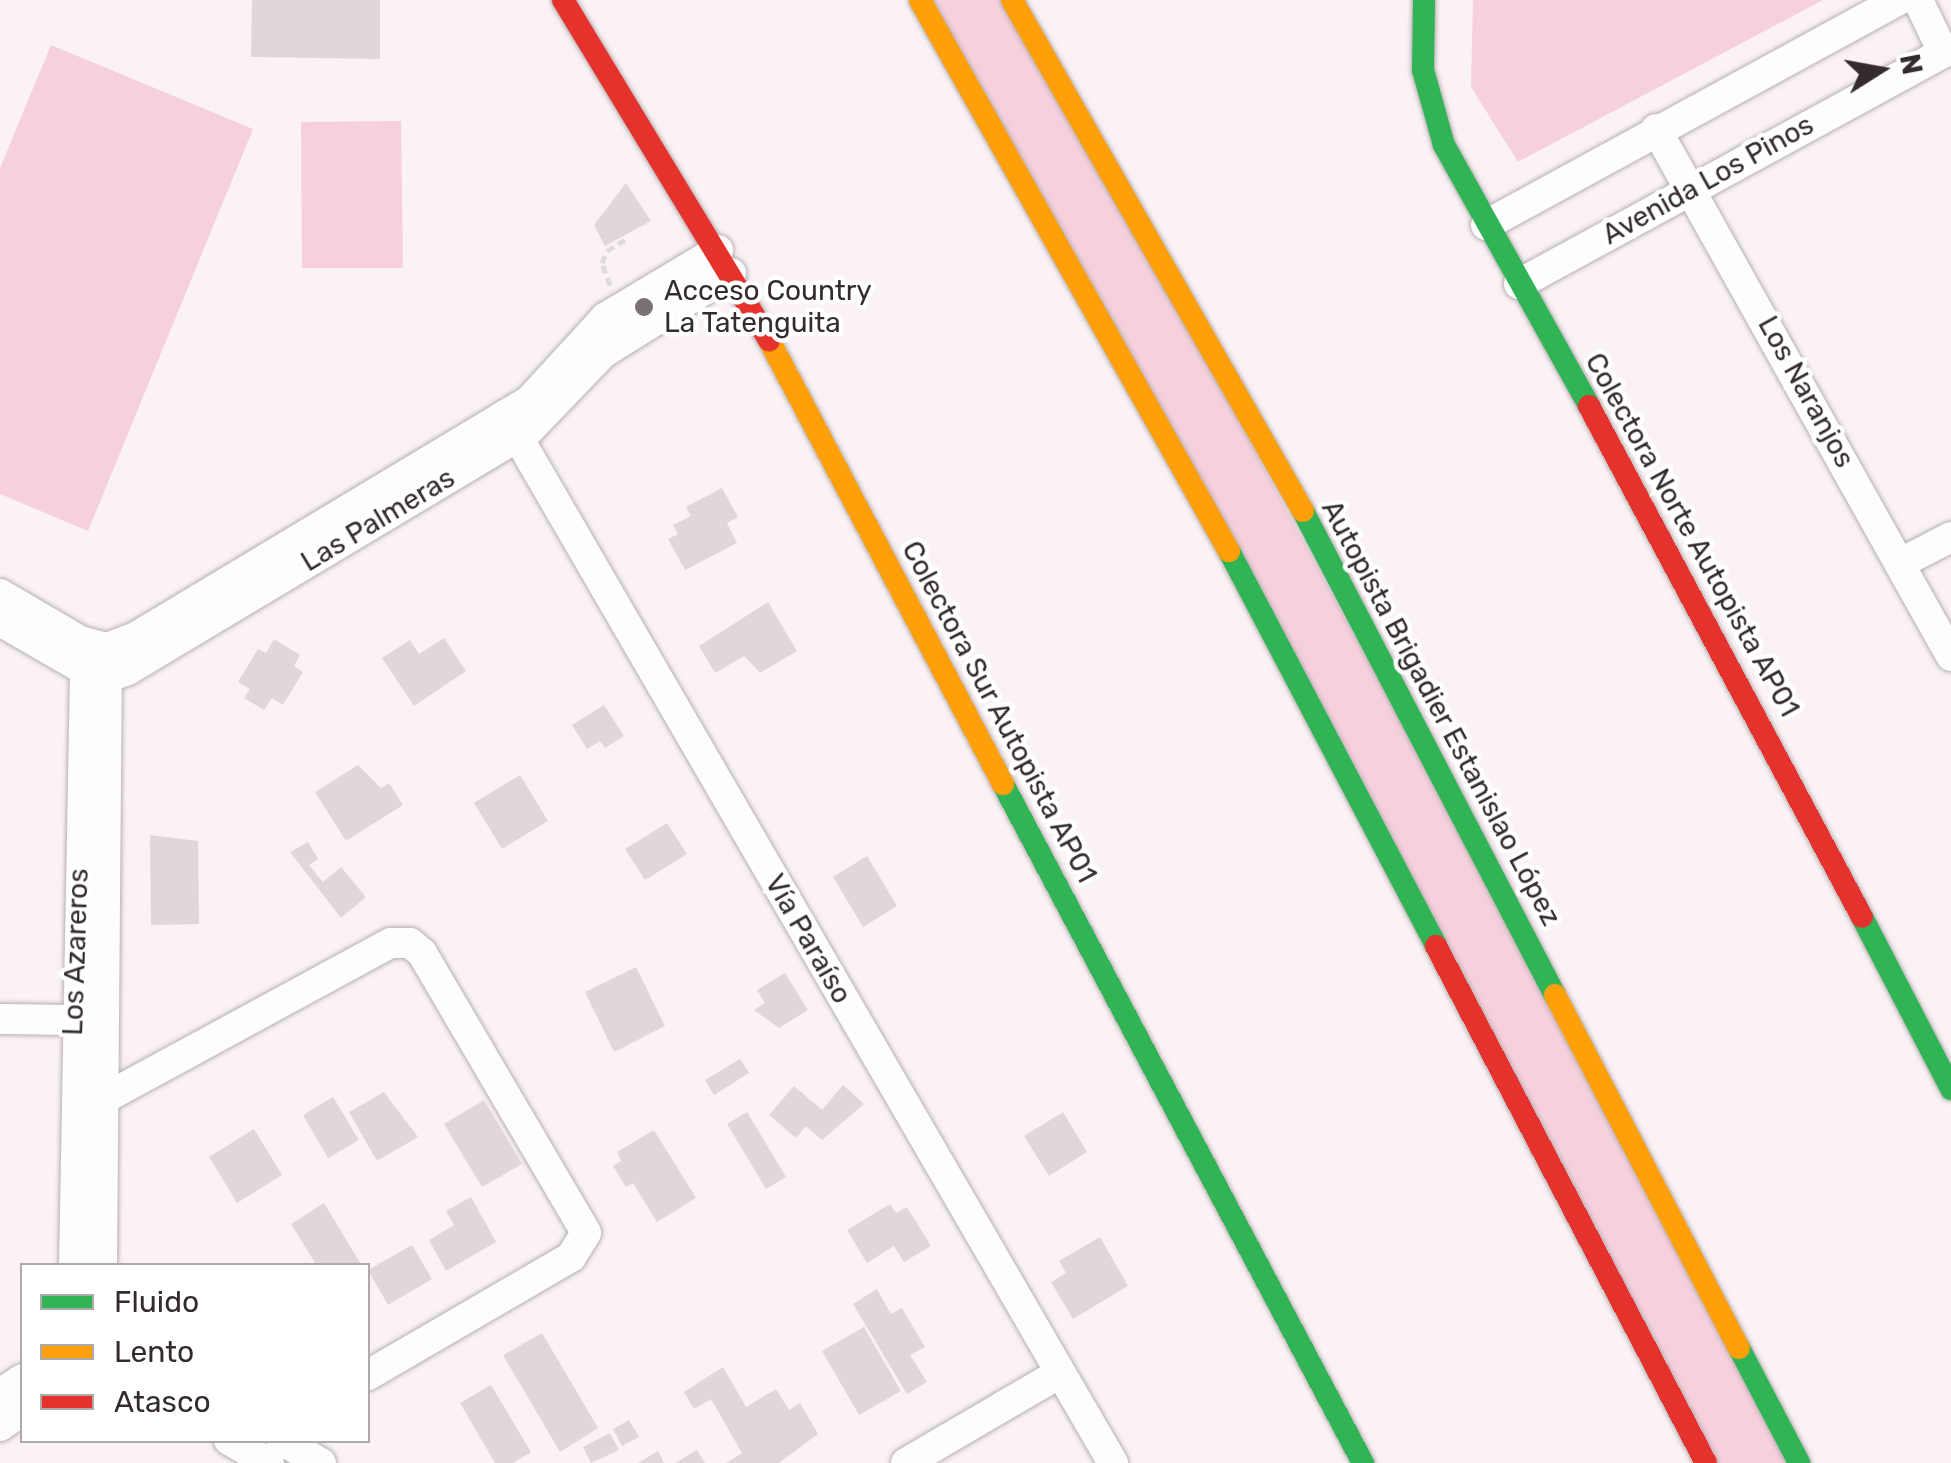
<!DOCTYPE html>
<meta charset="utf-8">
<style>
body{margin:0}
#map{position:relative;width:1951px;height:1463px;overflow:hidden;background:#faf2f4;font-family:Rubik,sans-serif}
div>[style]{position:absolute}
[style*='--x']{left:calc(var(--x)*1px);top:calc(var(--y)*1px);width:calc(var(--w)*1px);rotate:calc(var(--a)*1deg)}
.green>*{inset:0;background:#f7d0dd}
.building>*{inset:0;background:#e0d7da}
.path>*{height:5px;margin-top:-2.5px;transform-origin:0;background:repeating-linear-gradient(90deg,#dddbdb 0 8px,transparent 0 13px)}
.roads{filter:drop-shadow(0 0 2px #b7afb1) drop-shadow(0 0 2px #b7afb1)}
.street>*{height:30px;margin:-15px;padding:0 15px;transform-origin:15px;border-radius:15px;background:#fefdfd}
.fast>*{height:22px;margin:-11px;padding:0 11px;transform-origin:11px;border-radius:11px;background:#30b455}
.slow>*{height:22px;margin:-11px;padding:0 11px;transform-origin:11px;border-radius:11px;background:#ff9f0a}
.jam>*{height:22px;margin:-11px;padding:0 11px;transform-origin:11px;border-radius:11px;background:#e5322d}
.dots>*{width:28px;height:28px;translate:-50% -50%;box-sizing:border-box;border:5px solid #fff;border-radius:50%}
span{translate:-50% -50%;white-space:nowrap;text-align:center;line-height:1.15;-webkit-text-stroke:9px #fff;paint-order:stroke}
.street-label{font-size:28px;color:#342b2e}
.poi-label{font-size:28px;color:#342b2e}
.left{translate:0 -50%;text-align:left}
.legend{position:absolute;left:20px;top:1263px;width:350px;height:180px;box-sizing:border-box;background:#fff;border:2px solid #aeaaab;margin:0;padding:12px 18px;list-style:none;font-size:30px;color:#342b2e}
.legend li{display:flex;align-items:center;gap:20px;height:50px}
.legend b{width:50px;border:2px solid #aeaaab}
.north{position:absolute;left:1831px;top:20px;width:100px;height:100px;-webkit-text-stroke:8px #fff;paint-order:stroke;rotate:79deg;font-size:28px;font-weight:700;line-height:40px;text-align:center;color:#342b2e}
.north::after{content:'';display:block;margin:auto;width:35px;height:45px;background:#342b2e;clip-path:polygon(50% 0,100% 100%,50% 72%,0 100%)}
</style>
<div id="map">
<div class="green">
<div style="clip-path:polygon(920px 0,1012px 0,1799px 1463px,1706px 1463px)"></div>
<div style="clip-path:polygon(1473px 0,1823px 0,1518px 162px,1471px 87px)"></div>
<div style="clip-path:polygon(51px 45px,253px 129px,88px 531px,0 494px,0 168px)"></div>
<div style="clip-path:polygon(401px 121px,403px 268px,302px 268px,301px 122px)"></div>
</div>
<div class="building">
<div style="clip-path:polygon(252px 0,380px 0,380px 59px,251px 57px)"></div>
<div style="clip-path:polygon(626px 183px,651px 221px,605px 246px,594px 225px)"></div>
<div style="clip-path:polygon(722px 488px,738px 517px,727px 523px,737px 543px,685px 570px,668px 539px,678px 534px,673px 525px,691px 516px,686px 507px)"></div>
<div style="clip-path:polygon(768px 602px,797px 651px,760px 673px,744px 656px,715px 673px,699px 646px)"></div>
<div style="clip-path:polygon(444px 638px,466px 671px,414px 706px,382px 658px,410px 640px,419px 654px)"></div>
<div style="clip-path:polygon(274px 639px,300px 655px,294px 666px,303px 672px,283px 705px,272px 698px,264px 710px,244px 698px,250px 689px,238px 682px,258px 649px,266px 653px)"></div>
<div style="clip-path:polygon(604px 705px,624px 736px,605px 748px,600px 741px,587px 749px,572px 725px)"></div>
<div style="clip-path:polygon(358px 765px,381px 788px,389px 783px,403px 805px,346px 841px,315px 792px)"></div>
<div style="clip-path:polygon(520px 775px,548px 821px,502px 849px,474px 803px)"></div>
<div style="clip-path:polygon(667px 823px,687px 854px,645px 880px,625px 849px)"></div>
<div style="clip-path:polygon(150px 835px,198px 841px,199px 924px,151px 925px)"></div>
<div style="clip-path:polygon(308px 842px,318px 859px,309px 865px,323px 882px,341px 867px,366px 897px,341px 918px,290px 852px)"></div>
<div style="clip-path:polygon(867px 856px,897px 906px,863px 927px,833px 877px)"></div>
<div style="clip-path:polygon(636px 967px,665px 1026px,614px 1052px,585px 992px)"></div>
<div style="clip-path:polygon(785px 973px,808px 1010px,779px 1028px,754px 1010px,765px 1003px,757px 990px)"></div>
<div style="clip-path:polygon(740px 1059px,749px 1073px,714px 1095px,705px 1080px)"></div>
<div style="clip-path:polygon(843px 1085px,864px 1104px,822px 1140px,806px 1126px,796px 1138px,769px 1115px,794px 1086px,822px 1110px)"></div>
<div style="clip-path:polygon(384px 1092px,418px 1137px,377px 1161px,349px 1112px)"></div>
<div style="clip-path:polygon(333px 1097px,359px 1140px,328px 1158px,303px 1115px)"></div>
<div style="clip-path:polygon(484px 1100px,522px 1164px,482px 1187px,444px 1124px)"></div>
<div style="clip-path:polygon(747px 1112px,786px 1177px,766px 1189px,727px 1124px)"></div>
<div style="clip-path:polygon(1063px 1112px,1087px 1152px,1049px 1176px,1024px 1136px)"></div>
<div style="clip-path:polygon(254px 1129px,282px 1175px,237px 1203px,209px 1157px)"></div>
<div style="clip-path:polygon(654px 1130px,696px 1198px,657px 1222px,633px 1183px,626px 1187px,613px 1166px,621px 1161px,617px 1152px)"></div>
<div style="clip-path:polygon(471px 1197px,496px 1242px,446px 1271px,429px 1240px,454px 1225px,446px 1211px)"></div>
<div style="clip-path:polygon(324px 1203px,362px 1266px,317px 1266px,291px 1224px)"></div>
<div style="clip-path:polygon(890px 1204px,896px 1213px,907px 1207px,931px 1246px,904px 1262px,894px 1246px,867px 1263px,847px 1230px)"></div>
<div style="clip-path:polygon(1100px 1237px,1128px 1286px,1073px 1319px,1051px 1282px,1066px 1273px,1059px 1261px)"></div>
<div style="clip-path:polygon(412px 1245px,432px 1279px,388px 1305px,368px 1270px)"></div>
<div style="clip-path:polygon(877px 1289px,891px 1314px,902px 1308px,925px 1347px,910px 1355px,927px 1382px,907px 1394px,853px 1304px)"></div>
<div style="clip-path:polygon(864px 1327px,901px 1391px,859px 1415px,822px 1351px)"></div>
<div style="clip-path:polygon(542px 1333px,598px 1428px,560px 1452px,503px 1355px)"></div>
<div style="clip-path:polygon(723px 1367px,746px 1407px,776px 1389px,789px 1410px,800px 1403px,818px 1434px,779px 1463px,726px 1463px,742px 1453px,711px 1399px,694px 1409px,684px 1392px)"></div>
<div style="clip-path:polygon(491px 1385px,531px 1452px,513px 1463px,495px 1463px,460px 1403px)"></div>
<div style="clip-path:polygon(629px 1420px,639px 1437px,622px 1446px,613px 1429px)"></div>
<div style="clip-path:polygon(610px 1433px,619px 1450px,591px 1463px,583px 1447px)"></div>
<div style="clip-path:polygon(697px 1450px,705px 1463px,675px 1463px)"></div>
<div style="clip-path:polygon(658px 1451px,664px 1463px,638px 1463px)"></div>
</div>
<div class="path">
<div style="--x:610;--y:285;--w:23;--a:-110"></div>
<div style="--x:602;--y:263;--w:13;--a:-67"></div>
<div style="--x:607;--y:251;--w:25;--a:-32"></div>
</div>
<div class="roads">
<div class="street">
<div style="--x:1918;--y:0;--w:58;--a:64.3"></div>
<div style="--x:1656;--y:129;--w:604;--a:60.76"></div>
<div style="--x:1486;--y:225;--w:470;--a:-28.6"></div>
<div style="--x:1519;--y:284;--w:492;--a:-28.6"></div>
<div style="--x:505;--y:415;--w:1212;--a:59.88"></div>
<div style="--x:1901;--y:563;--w:56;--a:-27.5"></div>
<div style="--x:0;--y:594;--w:93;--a:30.4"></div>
<div style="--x:80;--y:641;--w:28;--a:15"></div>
<div style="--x:107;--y:648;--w:31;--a:-21"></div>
<div style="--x:136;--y:637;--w:458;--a:-31"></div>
<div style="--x:529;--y:401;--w:113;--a:-47.5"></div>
<div style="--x:605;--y:318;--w:132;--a:-31"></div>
<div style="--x:0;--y:621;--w:98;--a:30"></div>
<div style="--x:85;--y:670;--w:24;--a:17"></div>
<div style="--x:108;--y:677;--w:21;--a:-19"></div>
<div style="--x:128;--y:670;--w:467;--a:-30.9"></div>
<div style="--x:529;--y:430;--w:107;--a:-46.1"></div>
<div style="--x:603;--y:353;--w:151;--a:-32"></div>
<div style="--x:0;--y:1019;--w:73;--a:0.8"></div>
<div style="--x:105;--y:1098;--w:325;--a:-28.5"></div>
<div style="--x:391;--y:943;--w:19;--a:0"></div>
<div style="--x:410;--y:943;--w:16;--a:40"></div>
<div style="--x:422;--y:953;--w:324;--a:59.6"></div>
<div style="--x:586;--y:1233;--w:28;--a:122"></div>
<div style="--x:571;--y:1257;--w:235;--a:149.8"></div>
<div style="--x:74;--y:1266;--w:596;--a:-88.94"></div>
<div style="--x:85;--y:670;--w:18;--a:-47"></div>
<div style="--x:102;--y:1266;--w:607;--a:-89.53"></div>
<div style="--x:0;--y:1394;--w:27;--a:-34"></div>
<div style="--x:0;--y:1426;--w:27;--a:-34"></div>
<div style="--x:229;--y:1440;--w:46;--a:29.9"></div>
<div style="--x:281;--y:1440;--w:46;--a:29.9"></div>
<div style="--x:906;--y:1463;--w:178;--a:-30.3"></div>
</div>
<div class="fast">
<div style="--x:1424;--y:0;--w:70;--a:90.8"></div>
<div style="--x:1423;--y:70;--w:78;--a:74.4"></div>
<div style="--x:1444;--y:145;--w:299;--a:60.9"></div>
<div style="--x:1303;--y:511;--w:546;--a:62.5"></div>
<div style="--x:1229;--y:551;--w:446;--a:62.3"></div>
<div style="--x:1003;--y:784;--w:769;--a:62.07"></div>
<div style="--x:1862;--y:917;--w:194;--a:62.6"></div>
<div style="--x:1739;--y:1348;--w:130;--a:62.4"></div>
</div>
<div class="slow">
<div style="--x:920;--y:0;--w:632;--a:60.72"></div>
<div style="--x:1012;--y:0;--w:588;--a:60.34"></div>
<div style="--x:769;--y:340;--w:502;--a:62.21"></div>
<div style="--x:1555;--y:995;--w:398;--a:62.5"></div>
</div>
<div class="jam">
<div style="--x:563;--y:0;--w:398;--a:58.8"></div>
<div style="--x:1589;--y:406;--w:579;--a:61.89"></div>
<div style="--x:1436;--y:946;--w:583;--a:62.42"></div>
</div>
</div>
<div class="dots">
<div style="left:644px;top:307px;background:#797173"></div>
</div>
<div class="street-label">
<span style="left:1708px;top:180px;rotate:-29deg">Avenida Los Pinos</span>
<span style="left:1806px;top:392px;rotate:61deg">Los Naranjos</span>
<span style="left:378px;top:520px;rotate:-31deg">Las Palmeras</span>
<span style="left:1692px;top:535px;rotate:61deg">Colectora Norte Autopista AP01</span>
<span style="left:999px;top:712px;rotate:62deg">Colectora Sur Autopista AP01</span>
<span style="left:1441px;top:713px;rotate:62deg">Autopista Brigadier Estanislao López</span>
<span style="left:808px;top:939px;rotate:60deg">Vía Paraíso</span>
<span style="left:76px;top:952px;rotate:-88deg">Los Azareros</span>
</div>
<div class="poi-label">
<span class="left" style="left:664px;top:307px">Acceso Country<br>La Tatenguita</span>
</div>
<ul class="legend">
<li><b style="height:12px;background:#30b455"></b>Fluido</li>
<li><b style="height:12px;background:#ff9f0a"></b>Lento</li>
<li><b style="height:12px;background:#e5322d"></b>Atasco</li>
</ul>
<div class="north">N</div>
</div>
